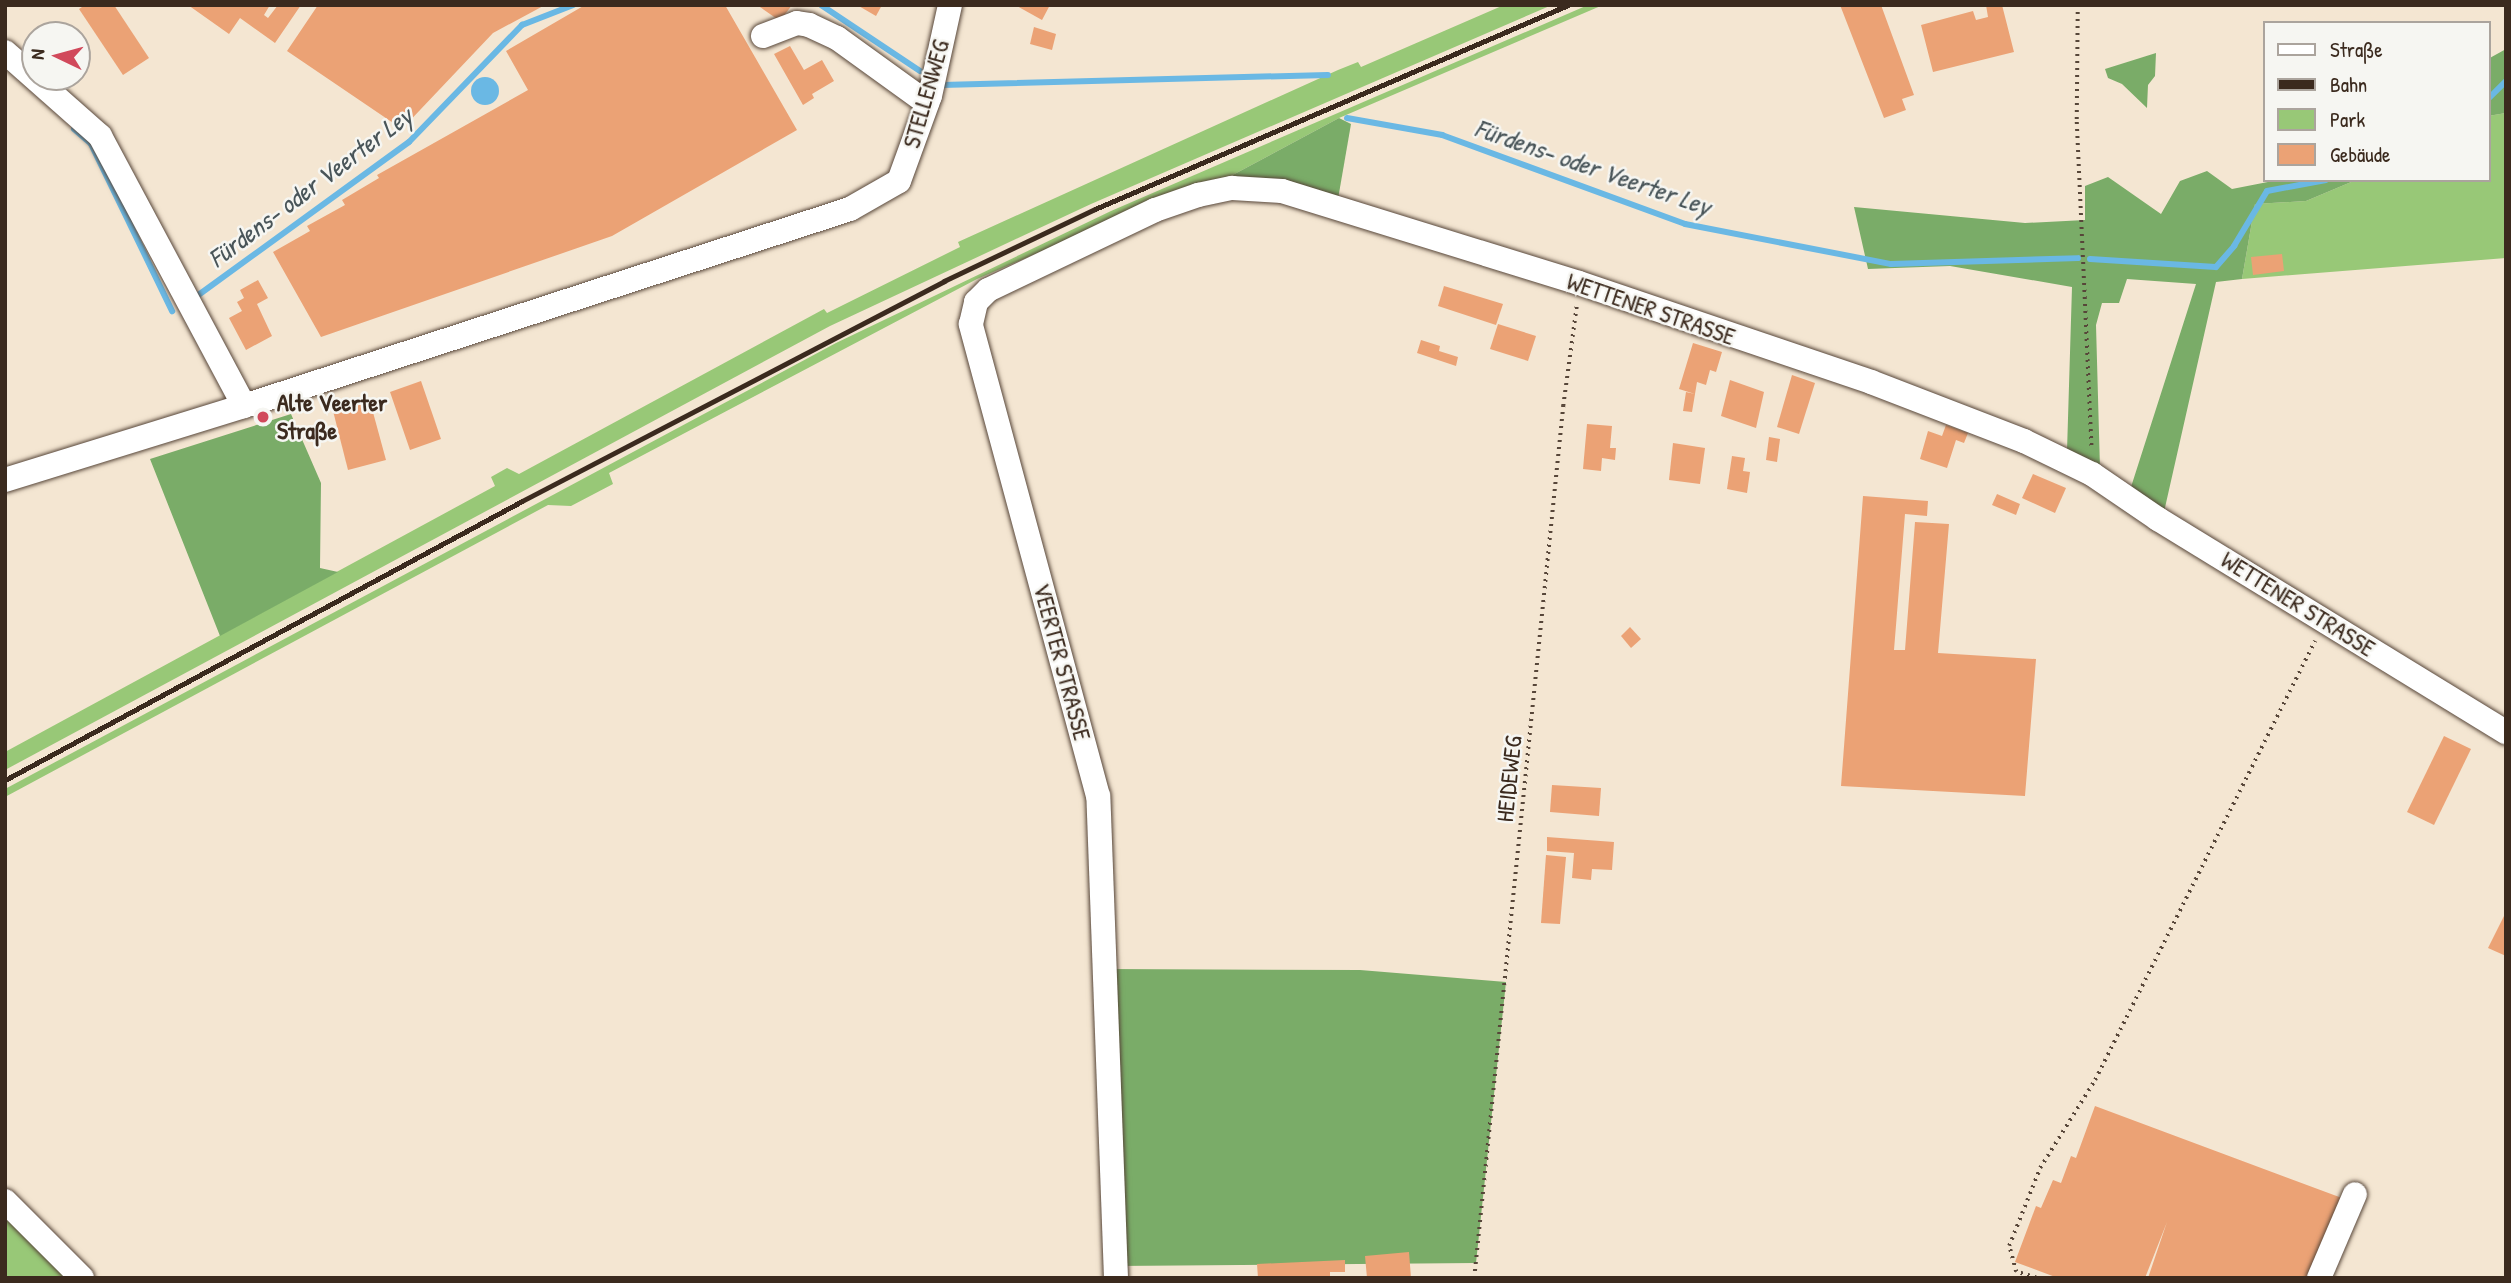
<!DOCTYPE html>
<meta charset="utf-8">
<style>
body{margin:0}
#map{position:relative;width:2511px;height:1283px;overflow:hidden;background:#f4e6d2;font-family:"Patrick Hand",sans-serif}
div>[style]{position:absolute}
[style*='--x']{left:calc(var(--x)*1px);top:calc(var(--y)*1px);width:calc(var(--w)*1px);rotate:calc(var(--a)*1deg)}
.green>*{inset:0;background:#98c877}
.forest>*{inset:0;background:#7aac68}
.water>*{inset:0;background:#6ab8e4}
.round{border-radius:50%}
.stream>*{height:6px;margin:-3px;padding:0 3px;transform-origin:3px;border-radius:3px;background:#6ab8e4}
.building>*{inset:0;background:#eba275}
.path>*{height:3.5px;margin-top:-1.75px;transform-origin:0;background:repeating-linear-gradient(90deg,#574639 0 2px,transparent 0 7px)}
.roads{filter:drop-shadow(0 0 2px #574639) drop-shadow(0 0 2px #574639)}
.minor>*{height:24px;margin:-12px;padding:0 12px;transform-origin:12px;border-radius:12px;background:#fff}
.rail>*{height:5px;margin:-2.5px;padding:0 2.5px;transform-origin:2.5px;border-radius:2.5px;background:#3b2a1e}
.dots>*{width:19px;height:19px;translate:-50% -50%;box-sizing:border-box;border:4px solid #f6f6f2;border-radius:50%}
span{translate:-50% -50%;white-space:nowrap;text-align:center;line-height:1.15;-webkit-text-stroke:5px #f6f6f2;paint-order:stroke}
.street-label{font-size:24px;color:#3b2a1e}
.poi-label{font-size:24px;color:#3b2a1e;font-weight:700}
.left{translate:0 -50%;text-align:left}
.water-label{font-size:26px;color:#495559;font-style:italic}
.frame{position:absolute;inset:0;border:7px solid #3b2a1e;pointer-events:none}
.legend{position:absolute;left:2263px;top:21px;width:228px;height:161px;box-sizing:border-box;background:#f6f6f2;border:2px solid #aba49d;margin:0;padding:9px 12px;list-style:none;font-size:21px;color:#3b2a1e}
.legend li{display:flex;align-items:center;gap:14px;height:35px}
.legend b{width:35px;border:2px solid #aba49d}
.north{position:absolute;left:21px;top:21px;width:70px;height:70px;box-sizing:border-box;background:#f6f6f2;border:2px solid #aba49d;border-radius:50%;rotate:275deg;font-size:19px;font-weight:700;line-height:28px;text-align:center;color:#3b2a1e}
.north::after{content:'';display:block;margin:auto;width:24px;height:32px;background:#d1495b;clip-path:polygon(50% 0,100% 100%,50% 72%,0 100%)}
</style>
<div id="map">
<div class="green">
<div style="clip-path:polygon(1504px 5px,1552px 5px,1091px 204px,830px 326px,5px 770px,5px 752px,495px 486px,491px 477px,507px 468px,519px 474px,824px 309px,827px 313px,960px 247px,958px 242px,1338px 70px,1358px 62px,1361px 67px)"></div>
<div style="clip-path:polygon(1588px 5px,1603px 5px,1339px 118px,1227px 178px,1158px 201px,977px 279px,609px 473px,613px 484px,571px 506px,548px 505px,5px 797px,5px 789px,836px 343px,1111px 211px)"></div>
<div style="clip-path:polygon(2506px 113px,2506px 258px,2242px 279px,2255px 204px,2306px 201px,2356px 180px,2488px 180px,2488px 116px)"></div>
<div style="clip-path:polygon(5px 1190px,88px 1278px,5px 1278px)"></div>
</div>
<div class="forest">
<div style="clip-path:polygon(2506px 49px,2506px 113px,2488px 116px,2488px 59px)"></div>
<div style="clip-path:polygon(2156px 53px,2155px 76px,2148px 85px,2147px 108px,2122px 84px,2108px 78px,2105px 69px)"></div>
<div style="clip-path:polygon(1339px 118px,1351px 124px,1338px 199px,1227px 178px)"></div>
<div style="clip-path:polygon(2207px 171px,2232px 189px,2278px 180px,2356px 180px,2306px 201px,2255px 204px,2242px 279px,2216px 282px,2164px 512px,2131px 487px,2196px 284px,2127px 279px,2119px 303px,2102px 303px,2096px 325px,2100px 469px,2067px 451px,2072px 287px,1950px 266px,1868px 269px,1854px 207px,2025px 223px,2085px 220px,2085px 186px,2108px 177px,2161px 214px,2180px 181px)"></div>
<div style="clip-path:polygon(291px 414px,321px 483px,320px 568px,338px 572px,220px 636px,150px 459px)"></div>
<div style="clip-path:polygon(1106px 969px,1360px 970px,1506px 982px,1476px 1263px,1116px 1266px)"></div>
</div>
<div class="water">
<div class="round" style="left:471px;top:77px;width:28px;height:28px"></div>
</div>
<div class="stream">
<div style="--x:821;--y:5;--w:119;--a:33.7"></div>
<div style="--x:942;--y:85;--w:386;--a:-1.5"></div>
<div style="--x:2488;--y:99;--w:25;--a:-45"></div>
<div style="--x:1347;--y:118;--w:97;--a:10.1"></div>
<div style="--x:1442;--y:135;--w:259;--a:20.1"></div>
<div style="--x:1685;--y:224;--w:210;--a:11"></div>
<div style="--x:1891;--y:264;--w:187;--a:-1.8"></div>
<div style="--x:74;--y:129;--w:23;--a:41"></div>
<div style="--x:91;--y:144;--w:186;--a:64.1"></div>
<div style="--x:2090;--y:259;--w:126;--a:3.6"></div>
<div style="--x:2216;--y:267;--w:28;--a:-49"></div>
<div style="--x:2234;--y:246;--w:64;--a:-59"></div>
<div style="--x:2267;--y:191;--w:60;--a:-10.6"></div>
<div style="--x:197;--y:296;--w:262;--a:-36"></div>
<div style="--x:409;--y:142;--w:163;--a:-46"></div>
<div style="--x:522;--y:25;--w:55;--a:-21.4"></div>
</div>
<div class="building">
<div style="clip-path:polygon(85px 5px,114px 5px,149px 58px,123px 75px,79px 9px)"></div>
<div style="clip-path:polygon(188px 5px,270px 5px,264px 15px,268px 18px,278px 5px,301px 5px,275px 43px,240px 18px,229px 34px)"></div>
<div style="clip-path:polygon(318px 5px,545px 5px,493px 33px,402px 129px,287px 51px)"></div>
<div style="clip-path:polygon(585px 5px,725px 5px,797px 130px,612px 236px,321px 337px,273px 252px,310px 231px,307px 226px,345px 205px,342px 200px,379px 178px,377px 175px,528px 90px,506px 51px)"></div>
<div style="clip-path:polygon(757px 5px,792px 5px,780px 21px)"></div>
<div style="clip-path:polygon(857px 5px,882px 5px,876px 16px)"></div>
<div style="clip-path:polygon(1015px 5px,1050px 5px,1042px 20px)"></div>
<div style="clip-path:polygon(1840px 5px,1881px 5px,1914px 95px,1902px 99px,1906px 110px,1884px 118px)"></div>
<div style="clip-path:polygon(1986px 5px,2002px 5px,2014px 52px,1933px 72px,1921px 25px,1973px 11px,1976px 20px,1988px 17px)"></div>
<div style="clip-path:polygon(1034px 27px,1056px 34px,1052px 50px,1030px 44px)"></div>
<div style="clip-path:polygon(790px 46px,804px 70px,822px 60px,834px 81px,812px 94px,814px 98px,803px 105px,774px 54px)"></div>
<div style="clip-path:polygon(2282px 254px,2284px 271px,2253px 275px,2251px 257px)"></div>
<div style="clip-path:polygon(258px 280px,268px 298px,257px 304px,272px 336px,246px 350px,229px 318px,242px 311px,237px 302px,244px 298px,240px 290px)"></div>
<div style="clip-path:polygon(1444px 286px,1503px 304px,1496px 325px,1438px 306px)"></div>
<div style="clip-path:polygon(1498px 324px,1536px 336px,1528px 361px,1490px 349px)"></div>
<div style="clip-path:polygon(1421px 340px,1440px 346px,1439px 351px,1458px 357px,1456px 366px,1417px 353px)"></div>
<div style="clip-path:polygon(1693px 343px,1722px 352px,1716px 372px,1710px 370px,1706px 385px,1697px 382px,1692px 412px,1683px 411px,1686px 392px,1695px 394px,1679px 389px)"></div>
<div style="clip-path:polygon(1792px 375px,1815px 383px,1799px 434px,1777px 427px)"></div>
<div style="clip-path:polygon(1730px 380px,1764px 392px,1756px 428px,1721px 416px)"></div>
<div style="clip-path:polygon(421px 381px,441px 439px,410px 450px,390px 392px)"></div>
<div style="clip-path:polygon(363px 399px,371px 405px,386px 460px,348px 470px,332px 407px)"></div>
<div style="clip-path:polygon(1587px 424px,1612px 426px,1610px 448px,1616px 448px,1615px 460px,1602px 458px,1601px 471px,1583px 469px)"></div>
<div style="clip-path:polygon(1946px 425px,1968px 433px,1964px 443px,1956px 440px,1947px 468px,1920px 459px,1928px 431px,1942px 436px)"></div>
<div style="clip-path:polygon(1769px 437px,1780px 439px,1777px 462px,1766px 460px)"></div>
<div style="clip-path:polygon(1673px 443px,1705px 448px,1700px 484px,1669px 480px)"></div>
<div style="clip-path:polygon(1732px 456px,1745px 458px,1743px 471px,1750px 472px,1747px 493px,1727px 489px)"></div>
<div style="clip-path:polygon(2033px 474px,2066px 488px,2055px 513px,2022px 498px)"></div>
<div style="clip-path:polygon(1997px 494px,2020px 504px,2016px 515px,1992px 505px)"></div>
<div style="clip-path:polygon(1863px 496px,1928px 501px,1927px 516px,1905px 514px,1894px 650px,1905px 650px,1915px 522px,1949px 524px,1938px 653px,2036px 659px,2025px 796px,1841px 786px)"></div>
<div style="clip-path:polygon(1630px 627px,1641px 639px,1631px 648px,1621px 636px)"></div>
<div style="clip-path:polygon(2444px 736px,2471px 749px,2434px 825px,2407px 812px)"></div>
<div style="clip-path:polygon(1552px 785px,1601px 788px,1599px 816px,1550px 812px)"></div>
<div style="clip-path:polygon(1547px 837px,1614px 842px,1612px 870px,1592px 869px,1591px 880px,1572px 878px,1574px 853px,1547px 851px)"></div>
<div style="clip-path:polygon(1546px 855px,1566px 857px,1560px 924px,1541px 923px)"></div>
<div style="clip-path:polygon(2506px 912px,2506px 956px,2488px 948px)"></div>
<div style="clip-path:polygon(2095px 1106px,2350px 1201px,2311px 1278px,2148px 1278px,2167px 1222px,2145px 1278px,2058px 1278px,2015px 1262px,2036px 1206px,2041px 1208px,2053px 1180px,2061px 1183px,2071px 1156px,2076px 1158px)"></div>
<div style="clip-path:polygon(1409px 1252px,1411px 1278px,1367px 1278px,1365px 1256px)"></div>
<div style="clip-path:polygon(1345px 1260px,1345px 1272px,1330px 1272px,1330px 1278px,1258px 1278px,1257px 1264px)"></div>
</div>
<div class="path">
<div style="--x:2078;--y:5;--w:117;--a:90.5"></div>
<div style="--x:2077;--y:122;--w:328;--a:87.4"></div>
<div style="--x:1474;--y:1278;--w:877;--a:-84.17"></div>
<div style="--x:1563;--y:406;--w:104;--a:-82.3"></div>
<div style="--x:2036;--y:1278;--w:21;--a:-163"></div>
<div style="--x:2016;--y:1272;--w:27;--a:-105"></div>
<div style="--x:2009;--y:1246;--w:84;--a:-68.3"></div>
<div style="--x:2040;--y:1168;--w:104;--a:-58"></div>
<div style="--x:2095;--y:1080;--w:491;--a:-63.4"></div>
</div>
<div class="roads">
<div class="minor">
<div style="--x:763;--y:36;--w:36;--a:-21"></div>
<div style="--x:797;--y:23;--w:12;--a:9"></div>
<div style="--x:809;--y:25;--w:31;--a:25"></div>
<div style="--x:837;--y:38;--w:111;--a:35.8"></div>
<div style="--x:5;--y:52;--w:127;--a:41.5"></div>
<div style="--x:100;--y:136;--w:306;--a:61.9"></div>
<div style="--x:5;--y:480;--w:250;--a:-17.2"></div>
<div style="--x:244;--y:406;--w:637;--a:-18.01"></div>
<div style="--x:850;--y:209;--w:56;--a:-29.7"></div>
<div style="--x:899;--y:181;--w:90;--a:-70"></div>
<div style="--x:930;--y:96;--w:93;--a:-77.6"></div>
<div style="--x:5;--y:1201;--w:109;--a:45"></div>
<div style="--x:1116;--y:1278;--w:482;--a:-92.1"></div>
<div style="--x:1098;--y:796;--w:489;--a:-105.1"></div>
<div style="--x:971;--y:324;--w:23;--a:-77"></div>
<div style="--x:976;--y:302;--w:17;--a:-45"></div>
<div style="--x:988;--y:290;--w:185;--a:-25.6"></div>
<div style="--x:1155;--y:210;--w:46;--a:-19.2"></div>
<div style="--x:1198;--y:195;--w:35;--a:-12"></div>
<div style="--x:1232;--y:188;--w:50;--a:3.4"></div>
<div style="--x:1282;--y:191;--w:311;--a:17.2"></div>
<div style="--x:1579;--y:283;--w:308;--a:18.7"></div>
<div style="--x:1871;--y:382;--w:164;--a:21.1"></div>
<div style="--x:2024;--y:441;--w:76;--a:25.9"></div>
<div style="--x:2092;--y:474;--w:80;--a:34.3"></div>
<div style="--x:2158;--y:519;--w:408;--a:31.5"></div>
<div style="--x:2319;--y:1278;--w:91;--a:-66.8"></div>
</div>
</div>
<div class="rail">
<div style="--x:5;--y:780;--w:587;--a:-28.35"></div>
<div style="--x:522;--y:501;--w:476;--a:-27.5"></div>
<div style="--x:944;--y:281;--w:167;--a:-25.5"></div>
<div style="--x:1095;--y:209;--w:515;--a:-23.33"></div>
</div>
<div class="dots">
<div style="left:263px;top:417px;background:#d1495b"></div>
</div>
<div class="street-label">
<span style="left:926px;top:94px;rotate:-74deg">STELLENWEG</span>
<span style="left:1651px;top:309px;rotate:19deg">WETTENER STRASSE</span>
<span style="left:2298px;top:604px;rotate:32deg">WETTENER STRASSE</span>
<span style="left:1062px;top:662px;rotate:75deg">VEERTER STRASSE</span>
<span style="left:1509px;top:779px;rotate:-84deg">HEIDEWEG</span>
</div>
<div class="poi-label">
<span class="left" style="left:277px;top:417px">Alte Veerter<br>Straße</span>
</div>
<div class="water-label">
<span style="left:1593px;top:167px;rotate:19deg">Fürdens- oder Veerter Ley</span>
<span style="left:310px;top:187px;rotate:-37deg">Fürdens- oder Veerter Ley</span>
</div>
<div class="frame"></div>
<ul class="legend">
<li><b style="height:9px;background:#fff"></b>Straße</li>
<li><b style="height:9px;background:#3b2a1e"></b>Bahn</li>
<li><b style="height:19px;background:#98c877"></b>Park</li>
<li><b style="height:19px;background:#eba275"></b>Gebäude</li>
</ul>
<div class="north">N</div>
</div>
